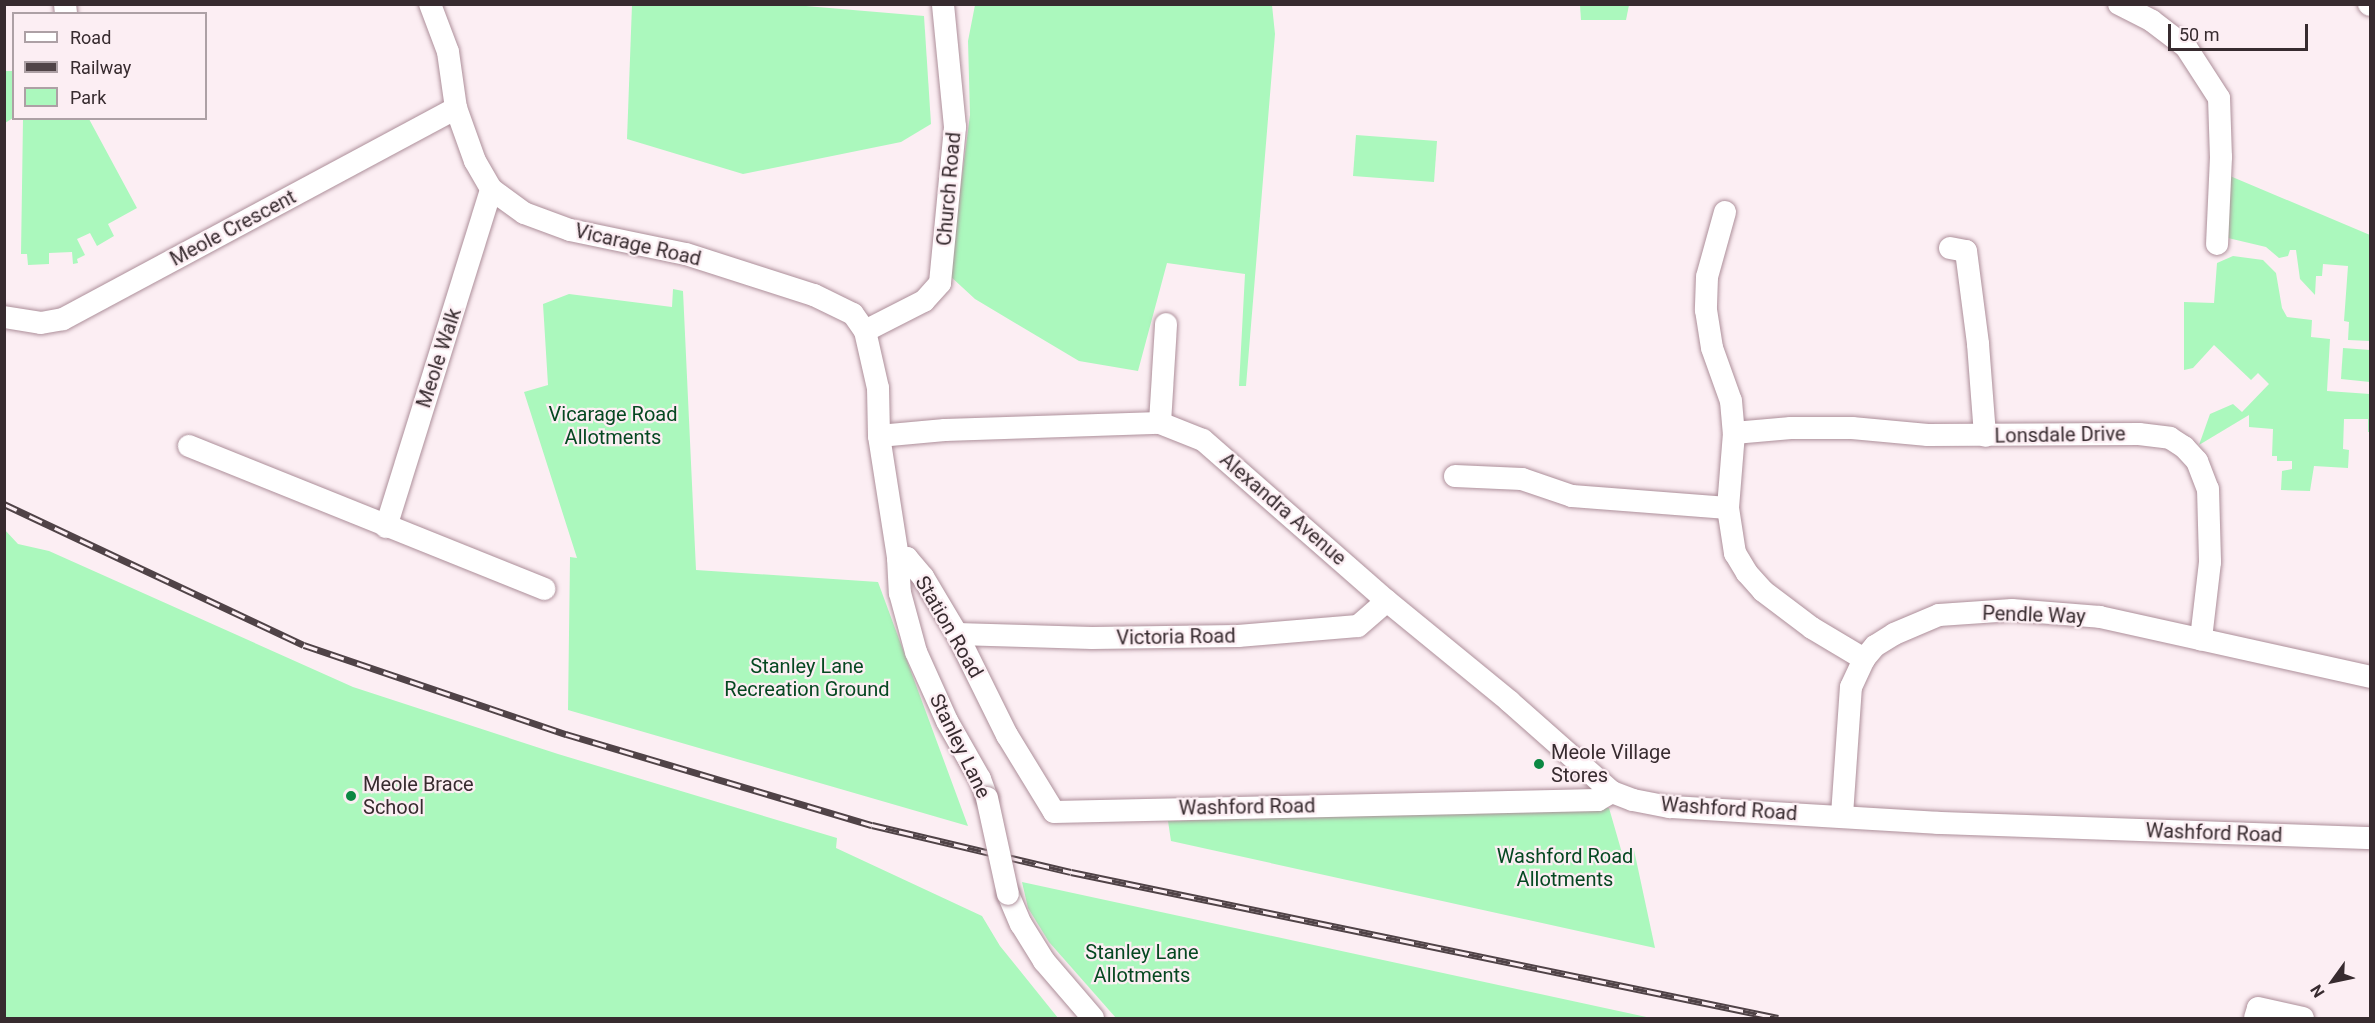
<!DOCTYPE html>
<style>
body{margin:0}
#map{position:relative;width:2375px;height:1023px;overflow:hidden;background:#fceef3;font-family:Roboto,sans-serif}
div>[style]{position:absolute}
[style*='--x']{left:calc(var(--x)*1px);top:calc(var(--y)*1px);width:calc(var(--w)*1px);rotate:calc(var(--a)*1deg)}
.green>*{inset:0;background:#abf8bd}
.roads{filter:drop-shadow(0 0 2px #ad8f9a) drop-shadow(0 0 2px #ad8f9a)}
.street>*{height:22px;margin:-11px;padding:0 11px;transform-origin:11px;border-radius:11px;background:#fff}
.rail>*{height:7px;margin-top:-3.5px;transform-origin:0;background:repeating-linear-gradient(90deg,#fceef3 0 14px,#504347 0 28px);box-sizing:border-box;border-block:2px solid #504347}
.bridges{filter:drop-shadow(0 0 2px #ad8f9a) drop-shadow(0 0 2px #ad8f9a)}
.street-bridge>*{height:22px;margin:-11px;padding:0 11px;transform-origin:11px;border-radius:11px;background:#fff}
.dots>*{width:16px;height:16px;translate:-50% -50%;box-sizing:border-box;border:3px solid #fceef3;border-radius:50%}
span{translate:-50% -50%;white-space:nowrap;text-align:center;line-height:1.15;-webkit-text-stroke:4.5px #fceef3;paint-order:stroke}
.street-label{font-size:20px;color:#372b2f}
.park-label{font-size:20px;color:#054821}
.poi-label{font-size:20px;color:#372b2f}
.left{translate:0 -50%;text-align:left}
.frame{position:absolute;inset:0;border:6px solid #372b2f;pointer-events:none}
.legend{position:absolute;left:12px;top:12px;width:195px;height:108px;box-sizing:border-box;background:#fceef3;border:2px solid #ada0a5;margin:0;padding:8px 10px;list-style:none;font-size:18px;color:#372b2f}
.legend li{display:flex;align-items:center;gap:12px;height:30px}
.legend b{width:30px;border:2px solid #ada0a5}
.north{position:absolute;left:2303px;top:951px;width:60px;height:60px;-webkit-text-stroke:4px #fceef3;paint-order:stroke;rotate:237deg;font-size:16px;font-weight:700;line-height:24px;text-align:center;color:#372b2f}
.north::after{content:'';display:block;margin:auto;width:21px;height:27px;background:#372b2f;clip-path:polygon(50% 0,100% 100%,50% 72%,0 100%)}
.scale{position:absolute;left:2168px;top:24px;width:140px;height:27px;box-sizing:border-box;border:3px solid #372b2f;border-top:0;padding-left:8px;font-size:18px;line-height:21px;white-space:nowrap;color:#372b2f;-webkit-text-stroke:4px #fceef3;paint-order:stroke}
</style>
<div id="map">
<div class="green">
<div style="clip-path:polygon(794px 5px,924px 16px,931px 124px,901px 142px,743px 174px,627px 139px,632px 5px)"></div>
<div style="clip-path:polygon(975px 5px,1272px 5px,1275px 34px,1246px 386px,1239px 386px,1245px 274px,1167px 263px,1138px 371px,1079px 361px,975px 299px,949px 275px,970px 115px,968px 41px)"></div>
<div style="clip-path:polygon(1580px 5px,1580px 4px,1629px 5px,1626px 20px,1581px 20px)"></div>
<div style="clip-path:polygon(5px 71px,13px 71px,13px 118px,5px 123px)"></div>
<div style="clip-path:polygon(23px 119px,89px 119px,137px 208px,108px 224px,114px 236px,97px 246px,90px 233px,77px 239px,85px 255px,77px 259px,78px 263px,73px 264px,72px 252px,49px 253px,49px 264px,28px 265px,27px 254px,21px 254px)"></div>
<div style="clip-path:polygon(1356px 135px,1437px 141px,1434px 182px,1353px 176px)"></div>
<div style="clip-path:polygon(2230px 176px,2370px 235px,2370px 341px,2348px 340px,2349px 322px,2344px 321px,2348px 266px,2323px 264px,2322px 276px,2316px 276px,2315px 295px,2300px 279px,2296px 250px,2290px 250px,2288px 256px,2279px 258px,2266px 247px,2228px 238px)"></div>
<div style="clip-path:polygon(2233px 256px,2263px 260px,2276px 273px,2282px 308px,2287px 317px,2312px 320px,2311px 337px,2330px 339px,2327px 391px,2370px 394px,2370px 432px,2368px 432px,2368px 419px,2344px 419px,2343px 449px,2349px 450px,2348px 468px,2314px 466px,2310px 491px,2281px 490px,2282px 471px,2292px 469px,2292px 461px,2277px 461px,2277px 456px,2272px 456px,2273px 429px,2249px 427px,2249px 415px,2199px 445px,2210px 414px,2233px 404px,2242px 412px,2269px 384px,2258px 373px,2251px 380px,2214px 345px,2193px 368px,2184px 370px,2184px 302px,2214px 303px,2217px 263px)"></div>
<div style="clip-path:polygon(673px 289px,683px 291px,696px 570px,878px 582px,968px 826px,568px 710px,570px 557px,577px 558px,524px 392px,548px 385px,543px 304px,569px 294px,672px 307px)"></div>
<div style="clip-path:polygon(2343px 348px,2370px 350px,2370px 382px,2341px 379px)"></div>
<div style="clip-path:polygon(4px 529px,18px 544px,49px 551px,353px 687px,558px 754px,837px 838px,836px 848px,982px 916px,1000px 946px,1058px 1018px,5px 1018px)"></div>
<div style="clip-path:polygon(1609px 808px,1622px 853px,1634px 850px,1655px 948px,1171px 841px,1168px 821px)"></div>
<div style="clip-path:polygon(1022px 882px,1651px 1018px,1116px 1018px,1049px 942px,1028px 908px)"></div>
</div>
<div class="roads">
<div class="street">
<div style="--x:65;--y:4;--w:10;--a:84"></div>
<div style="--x:430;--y:4;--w:51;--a:69.4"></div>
<div style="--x:448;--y:52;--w:57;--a:81.9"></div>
<div style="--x:456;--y:108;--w:56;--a:70.3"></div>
<div style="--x:475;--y:161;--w:32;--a:60"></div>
<div style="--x:491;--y:189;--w:41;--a:36"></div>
<div style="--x:524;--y:213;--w:49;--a:20.3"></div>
<div style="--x:570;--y:230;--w:118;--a:11.7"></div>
<div style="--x:686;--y:254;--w:134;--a:17.8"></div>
<div style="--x:814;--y:295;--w:43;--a:26"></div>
<div style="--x:853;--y:314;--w:21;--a:55"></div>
<div style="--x:865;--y:331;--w:58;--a:77.2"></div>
<div style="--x:878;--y:388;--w:48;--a:88.8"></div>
<div style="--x:879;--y:436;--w:123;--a:81.1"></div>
<div style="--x:898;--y:558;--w:9;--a:0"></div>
<div style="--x:907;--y:558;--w:25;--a:50"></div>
<div style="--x:923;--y:577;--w:66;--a:59.2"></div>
<div style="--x:957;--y:634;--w:113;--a:63.7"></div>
<div style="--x:1007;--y:735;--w:90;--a:58.6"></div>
<div style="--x:1054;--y:812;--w:544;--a:-1.26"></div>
<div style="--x:1598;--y:800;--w:16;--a:-30"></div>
<div style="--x:2119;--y:4;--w:37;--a:27"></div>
<div style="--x:2152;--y:21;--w:43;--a:37.4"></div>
<div style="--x:2186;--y:47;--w:61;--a:57.1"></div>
<div style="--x:2219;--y:98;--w:59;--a:88.1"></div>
<div style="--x:2221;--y:157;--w:87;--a:92.6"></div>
<div style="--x:2369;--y:4;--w:1;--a:45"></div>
<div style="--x:1725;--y:212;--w:67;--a:105.5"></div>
<div style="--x:1707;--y:277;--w:33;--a:92"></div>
<div style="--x:1706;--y:310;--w:38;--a:81"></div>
<div style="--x:1712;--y:348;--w:56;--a:70.3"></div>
<div style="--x:1731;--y:401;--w:32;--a:85"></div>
<div style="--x:1734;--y:433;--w:75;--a:94.6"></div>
<div style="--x:1728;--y:508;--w:46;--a:81.2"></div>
<div style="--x:1735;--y:553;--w:23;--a:59"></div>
<div style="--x:1747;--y:573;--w:24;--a:48"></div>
<div style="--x:1763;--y:591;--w:61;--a:37.1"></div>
<div style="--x:1812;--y:628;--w:61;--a:30.8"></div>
<div style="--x:1950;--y:248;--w:16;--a:11"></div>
<div style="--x:1966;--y:251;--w:94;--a:82.6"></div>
<div style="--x:1978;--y:344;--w:92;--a:85.6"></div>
<div style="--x:4;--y:317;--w:37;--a:9"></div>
<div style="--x:41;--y:323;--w:22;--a:-10"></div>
<div style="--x:63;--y:319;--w:446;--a:-28.2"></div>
<div style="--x:865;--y:331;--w:66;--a:-27"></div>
<div style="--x:924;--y:301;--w:24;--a:-48"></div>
<div style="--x:940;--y:283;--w:157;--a:-84.5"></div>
<div style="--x:955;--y:127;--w:124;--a:-95.6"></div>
<div style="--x:1160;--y:423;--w:99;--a:-86.5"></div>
<div style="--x:1734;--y:433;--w:57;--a:-5"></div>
<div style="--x:1791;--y:428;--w:61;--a:0"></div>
<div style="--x:1852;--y:428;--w:76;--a:5.3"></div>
<div style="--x:1928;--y:435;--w:211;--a:-0.3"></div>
<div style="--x:2139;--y:434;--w:31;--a:7"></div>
<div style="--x:2170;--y:438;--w:17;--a:33"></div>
<div style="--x:2184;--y:447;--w:19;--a:47"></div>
<div style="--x:2197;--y:461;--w:30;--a:69"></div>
<div style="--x:2208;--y:489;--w:73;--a:88.4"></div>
<div style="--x:2210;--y:562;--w:78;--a:96.7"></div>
<div style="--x:879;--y:436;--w:66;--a:-5.2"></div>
<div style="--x:945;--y:430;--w:215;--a:-1.9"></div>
<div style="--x:1160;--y:423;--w:46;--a:21.6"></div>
<div style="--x:1203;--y:440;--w:244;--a:41.2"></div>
<div style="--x:1387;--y:601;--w:158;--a:39.3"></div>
<div style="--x:1509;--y:701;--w:137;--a:41.5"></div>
<div style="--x:1612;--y:792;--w:22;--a:21"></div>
<div style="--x:1633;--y:800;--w:38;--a:11"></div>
<div style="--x:1670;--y:807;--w:268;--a:3.4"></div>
<div style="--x:1938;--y:823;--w:432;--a:2"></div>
<div style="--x:189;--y:446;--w:383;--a:21.9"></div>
<div style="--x:1455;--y:476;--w:67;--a:2.6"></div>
<div style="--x:1522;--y:479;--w:53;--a:18.8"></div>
<div style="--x:1572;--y:496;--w:156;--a:4.4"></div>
<div style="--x:386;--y:527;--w:354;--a:-72.7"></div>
<div style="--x:898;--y:558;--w:35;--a:87"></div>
<div style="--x:900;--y:593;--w:61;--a:74.8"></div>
<div style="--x:916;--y:652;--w:76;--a:65.8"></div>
<div style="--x:947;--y:721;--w:67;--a:60.4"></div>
<div style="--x:980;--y:779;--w:20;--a:70"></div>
<div style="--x:957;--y:634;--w:135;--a:1.7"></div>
<div style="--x:1092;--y:638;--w:146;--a:-0.8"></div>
<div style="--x:1238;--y:636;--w:120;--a:-4.8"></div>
<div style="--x:1358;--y:626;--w:38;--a:-41"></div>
<div style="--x:1842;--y:815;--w:128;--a:-86"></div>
<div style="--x:1851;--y:687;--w:31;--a:-65"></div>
<div style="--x:1864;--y:659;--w:17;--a:-50"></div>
<div style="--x:1875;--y:646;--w:22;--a:-32"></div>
<div style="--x:1894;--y:634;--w:49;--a:-22.9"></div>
<div style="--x:1939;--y:615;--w:73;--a:-3.9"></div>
<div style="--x:2012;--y:610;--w:88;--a:4.5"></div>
<div style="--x:2100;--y:617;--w:277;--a:12.5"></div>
<div style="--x:1008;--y:894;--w:33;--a:67"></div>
<div style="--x:1021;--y:924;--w:44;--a:58.1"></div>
<div style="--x:1044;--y:961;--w:75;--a:49.3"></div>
<div style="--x:2255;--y:1018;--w:10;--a:-73"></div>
<div style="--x:2258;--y:1008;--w:46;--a:12.5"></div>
</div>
</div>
<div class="rail">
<div style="--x:4;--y:504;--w:331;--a:25.2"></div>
<div style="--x:304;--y:645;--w:277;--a:18.8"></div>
<div style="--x:566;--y:734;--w:319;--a:16.6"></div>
<div style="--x:872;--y:825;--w:204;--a:13.3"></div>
<div style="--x:1071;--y:872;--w:722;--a:11.67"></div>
</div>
<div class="bridges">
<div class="street-bridge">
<div style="--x:987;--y:798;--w:98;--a:77.7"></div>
</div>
</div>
<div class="dots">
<div style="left:1539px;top:764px;background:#0c8843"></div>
<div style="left:351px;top:796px;background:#0c8843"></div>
</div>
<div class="street-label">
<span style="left:949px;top:189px;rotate:-85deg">Church Road</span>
<span style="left:233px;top:228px;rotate:-28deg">Meole Crescent</span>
<span style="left:638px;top:245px;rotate:13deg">Vicarage Road</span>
<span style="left:439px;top:358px;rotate:-72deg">Meole Walk</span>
<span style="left:2060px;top:435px;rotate:-1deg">Lonsdale Drive</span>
<span style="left:1283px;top:509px;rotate:41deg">Alexandra Avenue</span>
<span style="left:2034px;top:615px;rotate:2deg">Pendle Way</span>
<span style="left:949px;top:627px;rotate:60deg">Station Road</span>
<span style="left:1176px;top:637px;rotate:-1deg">Victoria Road</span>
<span style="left:960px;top:746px;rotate:64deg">Stanley Lane</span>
<span style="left:1247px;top:807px;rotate:-1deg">Washford Road</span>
<span style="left:1729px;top:809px;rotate:4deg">Washford Road</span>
<span style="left:2214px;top:833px;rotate:2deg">Washford Road</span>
</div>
<div class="park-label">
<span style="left:613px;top:426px">Vicarage Road<br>Allotments</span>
<span style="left:807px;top:678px">Stanley Lane<br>Recreation Ground</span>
<span style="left:1565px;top:868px">Washford Road<br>Allotments</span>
<span style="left:1142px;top:964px">Stanley Lane<br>Allotments</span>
</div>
<div class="poi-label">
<span class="left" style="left:1551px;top:764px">Meole Village<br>Stores</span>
<span class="left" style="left:363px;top:796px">Meole Brace<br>School</span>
</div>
<div class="frame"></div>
<ul class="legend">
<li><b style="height:8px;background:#fff"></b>Road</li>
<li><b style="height:8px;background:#504347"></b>Railway</li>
<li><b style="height:16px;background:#abf8bd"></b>Park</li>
</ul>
<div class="north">N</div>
<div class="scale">50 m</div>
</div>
